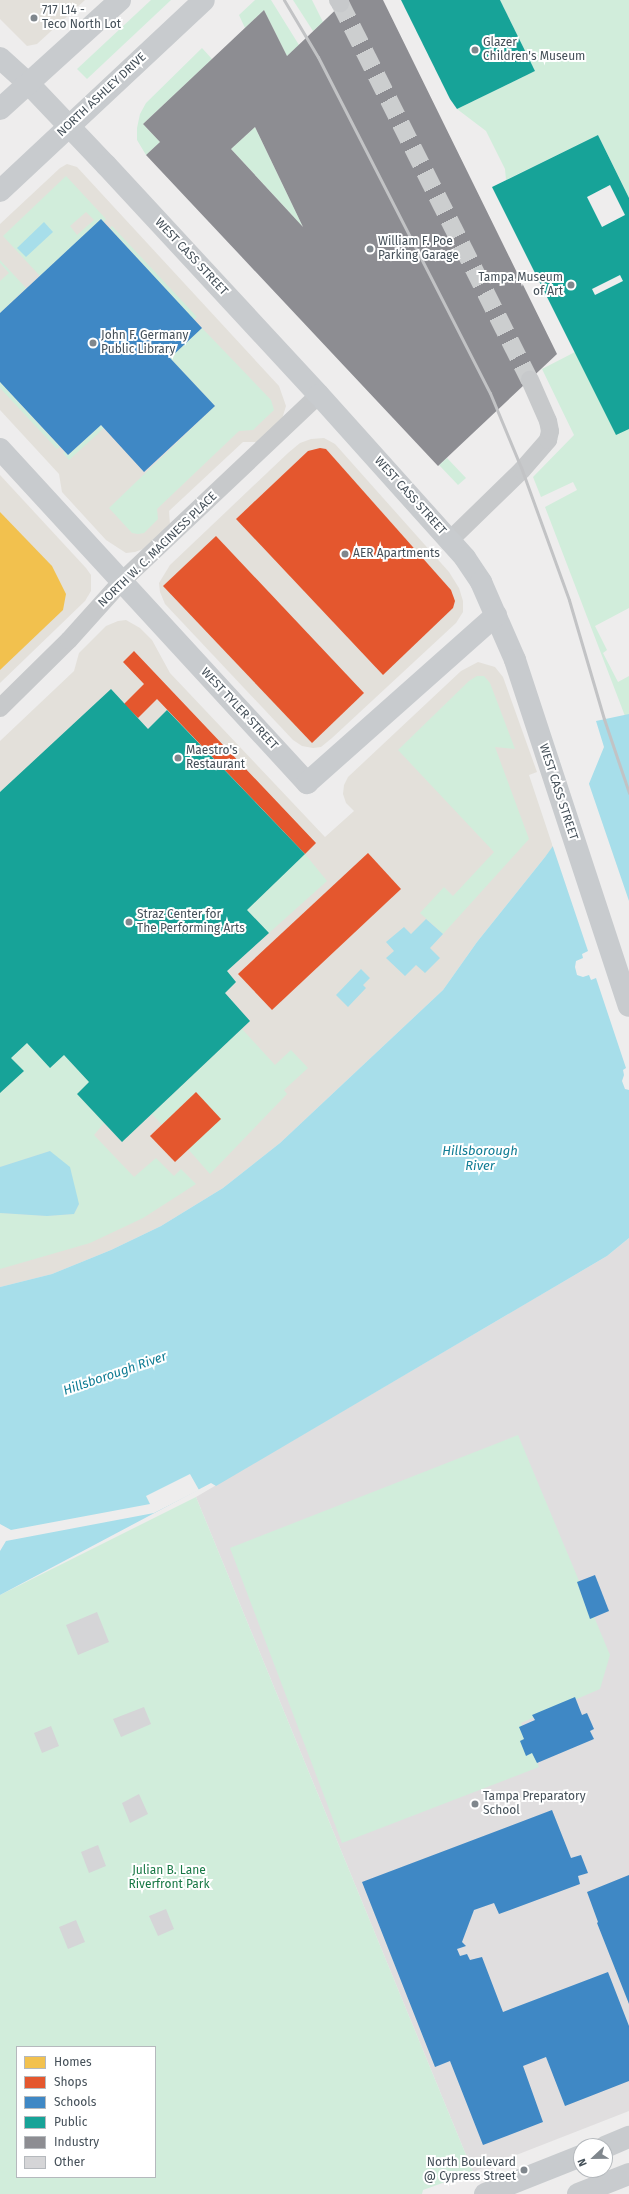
<!DOCTYPE html>
<style>
body{margin:0}
#map{position:relative;width:629px;height:2194px;overflow:hidden;background:#eeeded;font-family:"Fira Sans",sans-serif}
div>[style]{position:absolute}
[style*='--x']{left:calc(var(--x)*1px);top:calc(var(--y)*1px);width:calc(var(--w)*1px);rotate:calc(var(--a)*1deg)}
.commercial>*{inset:0;background:#e3e0da}
.education>*{inset:0;background:#e0dedf}
.green>*{inset:0;background:#d1eddb}
.water>*{inset:0;background:#a7deea}
.pier>*{inset:0;background:#eeeded}
.homes>*{inset:0;background:#f2c14e}
.shops>*{inset:0;background:#e4572e}
.schools>*{inset:0;background:#3f88c5}
.public>*{inset:0;background:#17a398}
.industry>*{inset:0;background:#8d8d92}
.building>*{inset:0;background:#d5d5d7}
.street-tunnel>*{height:18px;margin-top:-9px;transform-origin:0;background:repeating-linear-gradient(90deg,#cccecf 0 18px,transparent 0 27px)}
.street>*{height:18px;margin:-9px;padding:0 9px;transform-origin:9px;border-radius:9px;background:#c7c9cb}
.secondary>*{height:22px;margin:-11px;padding:0 11px;transform-origin:11px;border-radius:11px;background:#c8cbce}
.rail>*{height:3px;margin:-1.5px;padding:0 1.5px;transform-origin:1.5px;border-radius:1.5px;background:#c2c3c5}
.dots>*{width:11px;height:11px;translate:-50% -50%;box-sizing:border-box;border:2px solid #fff;border-radius:50%}
span{translate:-50% -50%;white-space:nowrap;text-align:center;line-height:1.15;-webkit-text-stroke:4px #fff;paint-order:stroke}
.poi-label{font-size:12px;color:#455059}
.left{translate:0 -50%;text-align:left}
.right{translate:-100% -50%;text-align:right}
.street-label{font-size:12px;color:#455059}
.park-label{font-size:12px;color:#187845}
.water-label{font-size:13px;color:#0f7c94;font-style:italic}
.legend{position:absolute;left:16px;top:2046px;width:140px;height:132px;box-sizing:border-box;background:#fff;border:1px solid #b5b9bd;margin:0;padding:5px 7px;list-style:none;font-size:12px;color:#455059}
.legend li{display:flex;align-items:center;gap:8px;height:20px}
.legend b{width:20px;border:1px solid #b5b9bd}
.north{position:absolute;left:573px;top:2138px;width:40px;height:40px;box-sizing:border-box;background:#fff;border:1px solid #b5b9bd;border-radius:50%;rotate:248deg;font-size:11px;font-weight:700;line-height:16px;text-align:center;color:#455059}
.north::after{content:'';display:block;margin:auto;width:14px;height:18px;background:#80878d;clip-path:polygon(50% 0,100% 100%,50% 72%,0 100%)}
</style>
<div id="map">
<div class="commercial">
<div style="clip-path:polygon(0 0,85px 0,37px 44px,27px 46px,0 19px)"></div>
<div style="clip-path:polygon(67px 164px,77px 167px,279px 386px,286px 406px,282px 419px,258px 442px,243px 442px,169px 511px,170px 525px,143px 549px,135px 552px,126px 553px,106px 540px,62px 492px,59px 474px,0 410px,0 224px,60px 168px)"></div>
<div style="clip-path:polygon(324px 438px,335px 444px,449px 572px,459px 588px,463px 601px,463px 612px,456px 623px,332px 738px,321px 747px,313px 748px,302px 746px,293px 740px,165px 604px,160px 592px,159px 583px,170px 565px,288px 453px,300px 443px,311px 439px)"></div>
<div style="clip-path:polygon(0 475px,86px 568px,91px 575px,91px 591px,85px 601px,0 683px)"></div>
<div style="clip-path:polygon(126px 620px,140px 628px,152px 640px,170px 673px,325px 837px,354px 811px,346px 803px,343px 794px,344px 785px,348px 777px,461px 671px,478px 662px,495px 667px,503px 677px,537px 772px,529px 775px,553px 847px,477px 942px,443px 990px,280px 1143px,223px 1188px,161px 1226px,111px 1250px,52px 1274px,0 1287px,0 741px,74px 671px,79px 653px,106px 626px,118px 621px)"></div>
</div>
<div class="education">
<div style="clip-path:polygon(629px 1238px,629px 2111px,473px 2172px,196px 1497px,607px 1256px)"></div>
</div>
<div class="green">
<div style="clip-path:polygon(151px 0,171px 0,87px 79px,77px 69px)"></div>
<div style="clip-path:polygon(255px 0,271px 0,299px 45px,287px 56px,264px 10px,245px 28px,239px 15px)"></div>
<div style="clip-path:polygon(293px 0,312px 0,323px 22px,313px 31px)"></div>
<div style="clip-path:polygon(500px 0,629px 0,629px 198px,598px 135px,506px 180px,505px 169px,486px 131px,457px 109px,523px 77px,527px 73px,528px 74px,535px 71px)"></div>
<div style="clip-path:polygon(202px 48px,212px 59px,143px 124px,160px 142px,146px 155px,137px 140px,137px 128px,140px 114px,146px 103px)"></div>
<div style="clip-path:polygon(255px 127px,303px 227px,231px 149px)"></div>
<div style="clip-path:polygon(evenodd,66px 176px,106px 219px,104px 222px,101px 219px,40px 276px,3px 236px,66px 176px,86px 212px,94px 220px,77px 235px,70px 226px,86px 212px)"></div>
<div style="clip-path:polygon(112px 226px,197px 317px,194px 320px,110px 228px)"></div>
<div style="clip-path:polygon(0 260px,26px 288px,0 313px,0 281px,9px 273px,0 263px)"></div>
<div style="clip-path:polygon(202px 328px,271px 400px,274px 410px,253px 430px,239px 431px,157px 509px,158px 519px,144px 533px,138px 534px,132px 533px,109px 508px,215px 406px,170px 358px)"></div>
<div style="clip-path:polygon(575px 352px,629px 429px,629px 608px,595px 626px,607px 650px,603px 653px,618px 682px,629px 676px,629px 714px,625px 716px,545px 507px,577px 490px,573px 482px,541px 497px,533px 477px,574px 435px,542px 369px)"></div>
<div style="clip-path:polygon(0 382px,60px 447px,57px 449px,0 388px)"></div>
<div style="clip-path:polygon(101px 425px,104px 428px,69px 460px,63px 453px,65px 452px,68px 455px)"></div>
<div style="clip-path:polygon(447px 458px,466px 478px,458px 485px,439px 465px)"></div>
<div style="clip-path:polygon(477px 676px,484px 676px,490px 683px,515px 749px,495px 747px,529px 839px,443px 934px,420px 913px,444px 887px,453px 896px,494px 852px,398px 750px,469px 681px)"></div>
<div style="clip-path:polygon(305px 854px,327px 881px,269px 933px,247px 910px)"></div>
<div style="clip-path:polygon(242px 1029px,275px 1065px,291px 1050px,308px 1068px,284px 1090px,287px 1094px,210px 1174px,188px 1149px,196px 1093px,162px 1125px,152px 1114px)"></div>
<div style="clip-path:polygon(27px 1043px,64px 1055px,89px 1082px,77px 1094px,104px 1123px,94px 1135px,134px 1177px,156px 1158px,174px 1176px,181px 1169px,196px 1184px,143px 1218px,90px 1243px,0 1269px,0 1213px,47px 1216px,74px 1214px,79px 1204px,50px 1151px,0 1167px,0 1093px,24px 1071px,11px 1058px)"></div>
<div style="clip-path:polygon(518px 1435px,610px 1655px,600px 1689px,521px 1723px,539px 1767px,342px 1843px,230px 1548px)"></div>
<div style="clip-path:polygon(evenodd,196px 1497px,473px 2172px,423px 2190px,422px 2194px,0 2194px,0 1595px,196px 1497px,17px 2047px,155px 2047px,155px 2177px,17px 2177px,17px 2047px)"></div>
</div>
<div class="water">
<div style="clip-path:polygon(44px 222px,53px 232px,26px 257px,17px 248px)"></div>
<div style="clip-path:polygon(629px 714px,629px 1238px,607px 1256px,216px 1486px,211px 1483px,0 1595px,0 1287px,52px 1274px,111px 1250px,161px 1226px,223px 1188px,280px 1143px,443px 990px,477px 942px,545px 857px,577px 813px,604px 747px,596px 721px)"></div>
<div style="clip-path:polygon(426px 919px,443px 934px,430px 948px,440px 958px,425px 973px,416px 965px,405px 976px,386px 958px,394px 951px,386px 942px,404px 927px,411px 934px)"></div>
<div style="clip-path:polygon(361px 969px,370px 978px,363px 985px,366px 988px,348px 1007px,336px 995px)"></div>
<div style="clip-path:polygon(50px 1151px,70px 1167px,79px 1204px,74px 1214px,47px 1216px,0 1213px,0 1167px)"></div>
</div>
<div class="pier">
<div style="clip-path:polygon(588px 781px,629px 901px,629px 1090px,625px 1089px,622px 1081px,624px 1075px,623px 1070px,626px 1068px,596px 978px,591px 980px,589px 975px,583px 977px,577px 975px,575px 967px,576px 961px,583px 958px,582px 954px,588px 951px,552px 844px,576px 812px)"></div>
<div style="clip-path:polygon(190px 1474px,199px 1490px,154px 1513px,6px 1541px,0 1551px,0 1524px,11px 1530px,150px 1504px,146px 1496px)"></div>
</div>
<div class="homes">
<div style="clip-path:polygon(0 512px,52px 566px,66px 594px,63px 610px,0 670px)"></div>
</div>
<div class="shops">
<div style="clip-path:polygon(320px 448px,326px 449px,451px 590px,455px 601px,453px 608px,383px 675px,236px 519px,308px 451px)"></div>
<div style="clip-path:polygon(216px 536px,364px 693px,312px 743px,163px 586px)"></div>
<div style="clip-path:polygon(134px 651px,316px 843px,305px 854px,157px 699px,138px 718px,124px 704px,144px 684px,123px 662px)"></div>
<div style="clip-path:polygon(368px 853px,401px 889px,272px 1010px,238px 974px)"></div>
<div style="clip-path:polygon(196px 1092px,221px 1119px,175px 1162px,150px 1136px)"></div>
</div>
<div class="schools">
<div style="clip-path:polygon(101px 219px,202px 328px,170px 358px,215px 406px,144px 472px,101px 425px,68px 455px,0 382px,0 313px)"></div>
<div style="clip-path:polygon(595px 1575px,609px 1611px,590px 1619px,577px 1582px)"></div>
<div style="clip-path:polygon(575px 1697px,582px 1715px,587px 1713px,594px 1729px,590px 1731px,594px 1739px,537px 1763px,532px 1753px,526px 1756px,520px 1741px,524px 1739px,519px 1727px,535px 1720px,532px 1715px)"></div>
<div style="clip-path:polygon(552px 1810px,571px 1858px,581px 1855px,588px 1873px,578px 1876px,580px 1884px,499px 1914px,494px 1903px,474px 1910px,462px 1942px,466px 1946px,457px 1949px,460px 1956px,467px 1954px,470px 1960px,482px 1957px,503px 2012px,608px 1972px,629px 2026px,629px 2081px,565px 2106px,546px 2057px,523px 2066px,543px 2122px,483px 2145px,450px 2061px,435px 2067px,362px 1882px)"></div>
<div style="clip-path:polygon(629px 1875px,629px 2004px,597px 1923px,598px 1922px,587px 1892px)"></div>
</div>
<div class="public">
<div style="clip-path:polygon(401px 0,500px 0,535px 71px,457px 109px,450px 99px)"></div>
<div style="clip-path:polygon(evenodd,598px 135px,629px 198px,629px 429px,616px 435px,492px 187px,598px 135px,610px 185px,625px 215px,602px 227px,587px 197px,610px 185px,598px 135px,620px 275px,623px 281px,595px 295px,592px 289px,620px 275px)"></div>
<div style="clip-path:polygon(111px 689px,148px 729px,167px 710px,305px 854px,247px 910px,269px 933px,227px 971px,236px 982px,225px 993px,250px 1021px,122px 1142px,77px 1094px,89px 1082px,64px 1055px,50px 1068px,27px 1043px,11px 1058px,24px 1071px,0 1093px,0 792px)"></div>
</div>
<div class="industry">
<div style="clip-path:polygon(evenodd,346px 0,383px 0,557px 354px,438px 466px,146px 155px,160px 142px,143px 124px,264px 10px,287px 56px,346px 0,255px 127px,303px 227px,231px 149px,255px 127px)"></div>
</div>
<div class="building">
<div style="clip-path:polygon(97px 1612px,109px 1642px,78px 1655px,66px 1625px)"></div>
<div style="clip-path:polygon(144px 1707px,151px 1724px,121px 1737px,113px 1719px)"></div>
<div style="clip-path:polygon(51px 1726px,59px 1746px,42px 1753px,34px 1733px)"></div>
<div style="clip-path:polygon(139px 1794px,148px 1814px,130px 1823px,122px 1803px)"></div>
<div style="clip-path:polygon(98px 1845px,106px 1866px,89px 1873px,81px 1852px)"></div>
<div style="clip-path:polygon(166px 1909px,174px 1929px,158px 1936px,149px 1916px)"></div>
<div style="clip-path:polygon(76px 1920px,85px 1942px,68px 1949px,59px 1927px)"></div>
</div>
<div class="street-tunnel">
<div style="--x:340;--y:3;--w:422;--a:63.3"></div>
</div>
<div class="street">
<div style="--x:338;--y:0;--w:4;--a:56"></div>
<div style="--x:450;--y:540;--w:100;--a:-44.2"></div>
<div style="--x:522;--y:470;--w:40;--a:-49"></div>
<div style="--x:548;--y:440;--w:9;--a:-77"></div>
<div style="--x:550;--y:431;--w:10;--a:-101"></div>
<div style="--x:548;--y:421;--w:45;--a:-113.7"></div>
<div style="--x:0;--y:708;--w:97;--a:-44.6"></div>
<div style="--x:69;--y:640;--w:79;--a:-48.1"></div>
<div style="--x:122;--y:581;--w:271;--a:-43.4"></div>
</div>
<div class="secondary">
<div style="--x:0;--y:58;--w:39;--a:42"></div>
<div style="--x:29;--y:84;--w:112;--a:46.5"></div>
<div style="--x:106;--y:165;--w:313;--a:47.2"></div>
<div style="--x:319;--y:395;--w:219;--a:48.1"></div>
<div style="--x:465;--y:558;--w:29;--a:56"></div>
<div style="--x:481;--y:582;--w:85;--a:66.4"></div>
<div style="--x:515;--y:660;--w:364;--a:71.8"></div>
<div style="--x:0;--y:109;--w:162;--a:-42.2"></div>
<div style="--x:0;--y:191;--w:279;--a:-43.1"></div>
<div style="--x:0;--y:449;--w:454;--a:47.4"></div>
<div style="--x:307;--y:783;--w:253;--a:-41.6"></div>
<div style="--x:605;--y:2147;--w:26;--a:-23"></div>
<div style="--x:485;--y:2194;--w:103;--a:-21.6"></div>
<div style="--x:578;--y:2194;--w:55;--a:-21.4"></div>
</div>
<div class="rail">
<div style="--x:284;--y:0;--w:66;--a:59.2"></div>
<div style="--x:318;--y:57;--w:377;--a:62.9"></div>
<div style="--x:490;--y:393;--w:83;--a:67.4"></div>
<div style="--x:522;--y:470;--w:138;--a:70.1"></div>
<div style="--x:569;--y:600;--w:124;--a:73.6"></div>
<div style="--x:604;--y:719;--w:78;--a:71.3"></div>
</div>
<div class="dots">
<div style="left:34px;top:18px;background:#80878d"></div>
<div style="left:475px;top:50px;background:#80878d"></div>
<div style="left:370px;top:249px;background:#80878d"></div>
<div style="left:571px;top:285px;background:#80878d"></div>
<div style="left:93px;top:343px;background:#80878d"></div>
<div style="left:345px;top:554px;background:#80878d"></div>
<div style="left:178px;top:758px;background:#80878d"></div>
<div style="left:129px;top:922px;background:#80878d"></div>
<div style="left:475px;top:1804px;background:#80878d"></div>
<div style="left:524px;top:2170px;background:#80878d"></div>
</div>
<div class="poi-label">
<span class="left" style="left:42px;top:18px">717 L14 -<br>Teco North Lot</span>
<span class="left" style="left:483px;top:50px">Glazer<br>Children's Museum</span>
<span class="left" style="left:378px;top:249px">William F. Poe<br>Parking Garage</span>
<span class="right" style="left:563px;top:285px">Tampa Museum<br>of Art</span>
<span class="left" style="left:101px;top:343px">John F. Germany<br>Public Library</span>
<span class="left" style="left:353px;top:554px">AER Apartments</span>
<span class="left" style="left:186px;top:758px">Maestro's<br>Restaurant</span>
<span class="left" style="left:137px;top:922px">Straz Center for<br>The Performing Arts</span>
<span class="left" style="left:483px;top:1804px">Tampa Preparatory<br>School</span>
<span class="right" style="left:516px;top:2170px">North Boulevard<br>@ Cypress Street</span>
</div>
<div class="street-label">
<span style="left:102px;top:95px;rotate:-43deg">NORTH ASHLEY DRIVE</span>
<span style="left:191px;top:257px;rotate:47deg">WEST CASS STREET</span>
<span style="left:410px;top:496px;rotate:48deg">WEST CASS STREET</span>
<span style="left:158px;top:550px;rotate:-44deg">NORTH W. C. MACINESS PLACE</span>
<span style="left:239px;top:709px;rotate:47deg">WEST TYLER STREET</span>
<span style="left:558px;top:792px;rotate:72deg">WEST CASS STREET</span>
</div>
<div class="park-label">
<span style="left:169px;top:1878px">Julian B. Lane<br>Riverfront Park</span>
</div>
<div class="water-label">
<span style="left:480px;top:1159px">Hillsborough<br>River</span>
<span style="left:115px;top:1374px;rotate:-19deg">Hillsborough River</span>
</div>
<ul class="legend">
<li><b style="height:11px;background:#f2c14e"></b>Homes</li>
<li><b style="height:11px;background:#e4572e"></b>Shops</li>
<li><b style="height:11px;background:#3f88c5"></b>Schools</li>
<li><b style="height:11px;background:#17a398"></b>Public</li>
<li><b style="height:11px;background:#8d8d92"></b>Industry</li>
<li><b style="height:11px;background:#d5d5d7"></b>Other</li>
</ul>
<div class="north">N</div>
</div>
